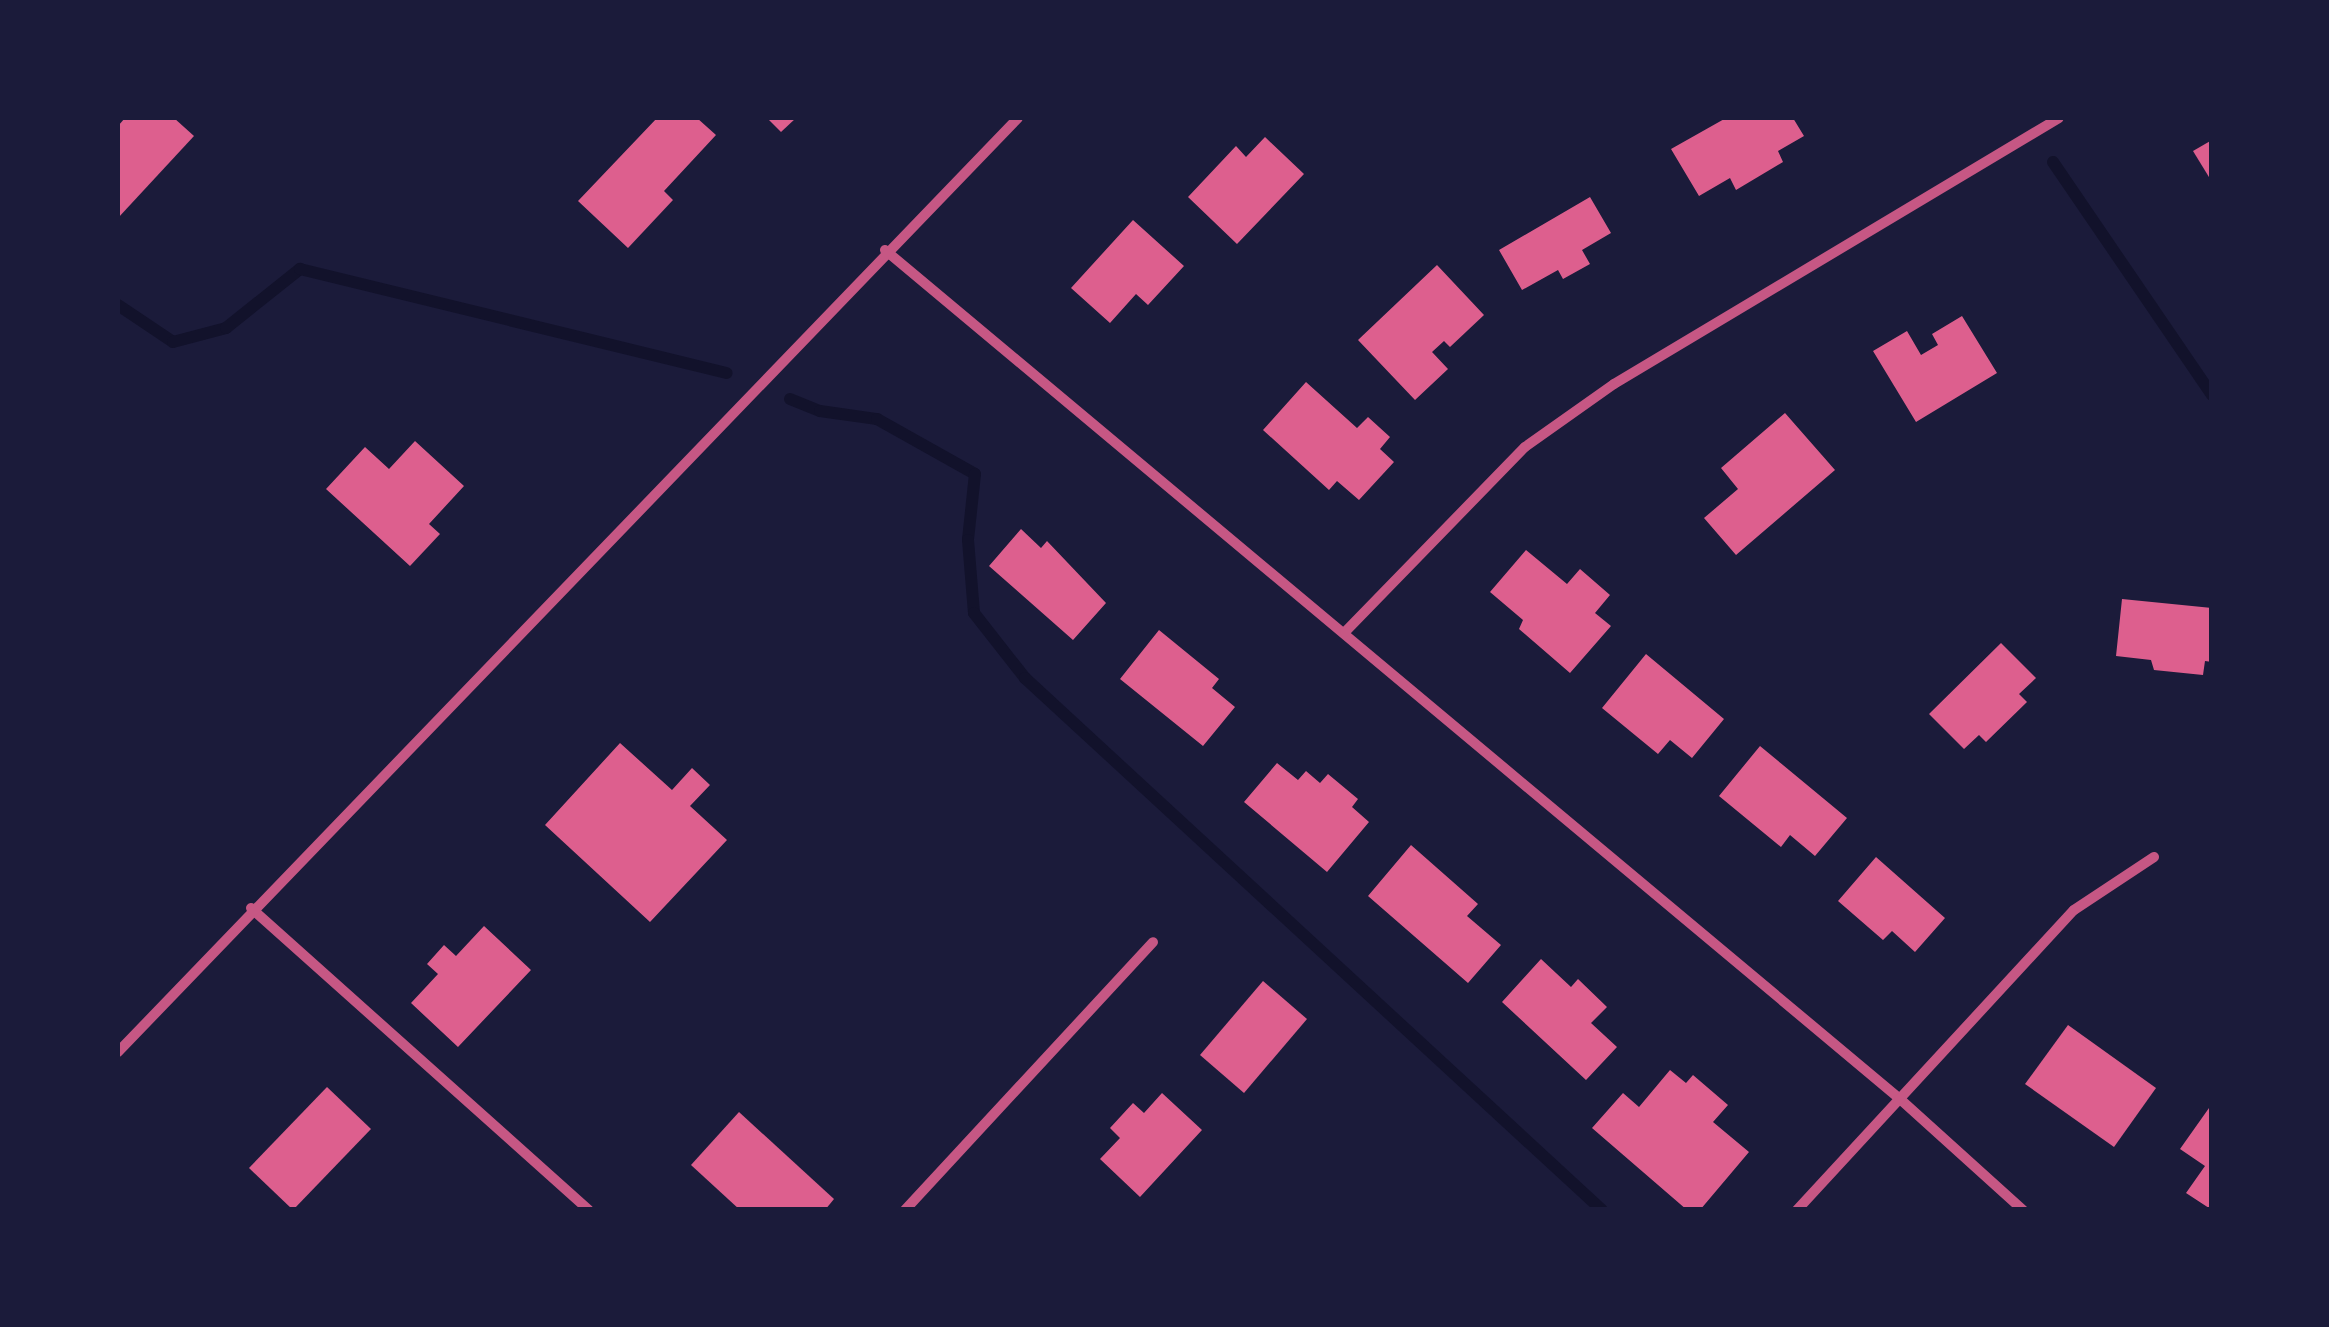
<!DOCTYPE html>
<style>
body{margin:0}
#map{position:relative;width:2329px;height:1327px;overflow:hidden;background:#1b1b3a;font-family:Barlow,sans-serif}
div>[style]{position:absolute}
[style*='--x']{left:calc(var(--x)*1px);top:calc(var(--y)*1px);width:calc(var(--w)*1px);rotate:calc(var(--a)*1deg)}
.stream>*{height:12px;margin:-6px;padding:0 6px;transform-origin:6px;border-radius:6px;background:#12122b}
.building>*{inset:0;background:#dd5f8e}
.minor>*{height:10px;margin:-5px;padding:0 5px;transform-origin:5px;border-radius:5px;background:#c65784}
span{translate:-50% -50%;white-space:nowrap;text-align:center;line-height:1.15;-webkit-text-stroke:9px #1b1b3a;paint-order:stroke}
.frame{position:absolute;inset:0;border:120px solid #1b1b3a;pointer-events:none}
</style>
<div id="map">
<div class="stream">
<div style="--x:2053;--y:162;--w:282;--a:55.7"></div>
<div style="--x:118;--y:305;--w:66;--a:33.9"></div>
<div style="--x:173;--y:342;--w:55;--a:-14.8"></div>
<div style="--x:226;--y:328;--w:95;--a:-38.6"></div>
<div style="--x:300;--y:269;--w:439;--a:13.7"></div>
<div style="--x:790;--y:399;--w:32;--a:22"></div>
<div style="--x:820;--y:411;--w:58;--a:8"></div>
<div style="--x:877;--y:419;--w:112;--a:29.3"></div>
<div style="--x:975;--y:474;--w:66;--a:96.1"></div>
<div style="--x:968;--y:540;--w:73;--a:85.3"></div>
<div style="--x:974;--y:613;--w:83;--a:51.9"></div>
<div style="--x:1025;--y:678;--w:785;--a:42.68"></div>
</div>
<div class="building">
<div style="clip-path:polygon(125px 118px,174px 118px,194px 136px,118px 218px,118px 126px)"></div>
<div style="clip-path:polygon(657px 118px,697px 118px,716px 135px,664px 191px,673px 200px,628px 248px,578px 201px)"></div>
<div style="clip-path:polygon(767px 118px,796px 118px,781px 132px)"></div>
<div style="clip-path:polygon(1726px 118px,1793px 118px,1804px 136px,1778px 151px,1783px 162px,1736px 190px,1730px 178px,1699px 196px,1671px 149px)"></div>
<div style="clip-path:polygon(1265px 137px,1304px 174px,1237px 244px,1188px 197px,1236px 146px,1246px 157px)"></div>
<div style="clip-path:polygon(2212px 140px,2212px 182px,2193px 151px)"></div>
<div style="clip-path:polygon(1590px 197px,1611px 233px,1582px 250px,1590px 264px,1563px 279px,1558px 270px,1522px 290px,1499px 250px)"></div>
<div style="clip-path:polygon(1133px 220px,1184px 266px,1148px 305px,1136px 294px,1110px 323px,1071px 288px)"></div>
<div style="clip-path:polygon(1437px 265px,1484px 315px,1450px 347px,1444px 341px,1432px 352px,1448px 369px,1415px 400px,1358px 340px)"></div>
<div style="clip-path:polygon(1962px 316px,1997px 373px,1916px 422px,1873px 351px,1907px 331px,1921px 355px,1938px 345px,1932px 334px)"></div>
<div style="clip-path:polygon(1306px 382px,1357px 428px,1368px 417px,1390px 437px,1380px 449px,1394px 462px,1359px 500px,1337px 481px,1329px 490px,1263px 430px)"></div>
<div style="clip-path:polygon(1785px 413px,1835px 470px,1736px 555px,1704px 518px,1738px 489px,1721px 468px)"></div>
<div style="clip-path:polygon(415px 441px,464px 486px,429px 524px,440px 534px,410px 566px,326px 489px,365px 447px,389px 469px)"></div>
<div style="clip-path:polygon(1021px 529px,1041px 548px,1047px 541px,1106px 603px,1073px 640px,989px 566px)"></div>
<div style="clip-path:polygon(1526px 550px,1567px 584px,1580px 569px,1610px 595px,1595px 613px,1611px 626px,1570px 673px,1519px 629px,1523px 620px,1490px 592px)"></div>
<div style="clip-path:polygon(2122px 599px,2212px 608px,2212px 662px,2205px 661px,2203px 675px,2154px 670px,2151px 660px,2116px 656px)"></div>
<div style="clip-path:polygon(1159px 630px,1219px 679px,1212px 688px,1235px 707px,1203px 746px,1120px 679px)"></div>
<div style="clip-path:polygon(2001px 643px,2036px 678px,2019px 694px,2027px 702px,1986px 742px,1979px 735px,1964px 749px,1929px 714px)"></div>
<div style="clip-path:polygon(1646px 654px,1724px 719px,1692px 758px,1670px 740px,1658px 754px,1602px 708px)"></div>
<div style="clip-path:polygon(620px 743px,672px 790px,692px 768px,710px 785px,690px 806px,727px 840px,650px 922px,545px 825px)"></div>
<div style="clip-path:polygon(1760px 746px,1847px 818px,1815px 856px,1790px 835px,1781px 847px,1719px 796px)"></div>
<div style="clip-path:polygon(1277px 763px,1298px 780px,1306px 771px,1320px 783px,1328px 774px,1358px 799px,1352px 807px,1369px 822px,1327px 872px,1244px 802px)"></div>
<div style="clip-path:polygon(1411px 845px,1478px 904px,1467px 916px,1501px 945px,1468px 983px,1368px 896px)"></div>
<div style="clip-path:polygon(1876px 857px,1945px 918px,1915px 952px,1892px 931px,1883px 940px,1838px 901px)"></div>
<div style="clip-path:polygon(484px 926px,531px 970px,458px 1047px,411px 1003px,438px 974px,427px 964px,444px 945px,456px 956px)"></div>
<div style="clip-path:polygon(1541px 959px,1571px 987px,1578px 979px,1607px 1007px,1591px 1023px,1617px 1047px,1586px 1080px,1502px 1002px)"></div>
<div style="clip-path:polygon(1263px 981px,1307px 1019px,1244px 1093px,1200px 1055px)"></div>
<div style="clip-path:polygon(2068px 1025px,2156px 1088px,2114px 1147px,2025px 1084px)"></div>
<div style="clip-path:polygon(1670px 1070px,1686px 1083px,1693px 1075px,1728px 1105px,1713px 1122px,1749px 1152px,1700px 1210px,1687px 1210px,1592px 1128px,1623px 1093px,1639px 1107px)"></div>
<div style="clip-path:polygon(327px 1087px,371px 1129px,293px 1210px,249px 1168px)"></div>
<div style="clip-path:polygon(1162px 1093px,1202px 1130px,1140px 1197px,1100px 1159px,1120px 1138px,1110px 1128px,1133px 1103px,1144px 1113px)"></div>
<div style="clip-path:polygon(2209px 1108px,2212px 1110px,2212px 1210px,2186px 1193px,2205px 1166px,2180px 1149px)"></div>
<div style="clip-path:polygon(739px 1112px,834px 1199px,825px 1210px,740px 1210px,691px 1165px)"></div>
</div>
<div class="minor">
<div style="--x:885;--y:250;--w:1323;--a:39.91"></div>
<div style="--x:1900;--y:1099;--w:166;--a:42.1"></div>
<div style="--x:1345;--y:632;--w:258;--a:-45.8"></div>
<div style="--x:1525;--y:447;--w:109;--a:-35.3"></div>
<div style="--x:1614;--y:384;--w:518;--a:-30.87"></div>
<div style="--x:251;--y:908;--w:453;--a:41.8"></div>
<div style="--x:118;--y:1052;--w:1297;--a:-46.06"></div>
<div style="--x:905;--y:1210;--w:365;--a:-47.2"></div>
<div style="--x:1797;--y:1210;--w:408;--a:-47.3"></div>
<div style="--x:2074;--y:910;--w:96;--a:-33.5"></div>
</div>
<div class="frame"></div>
</div>
